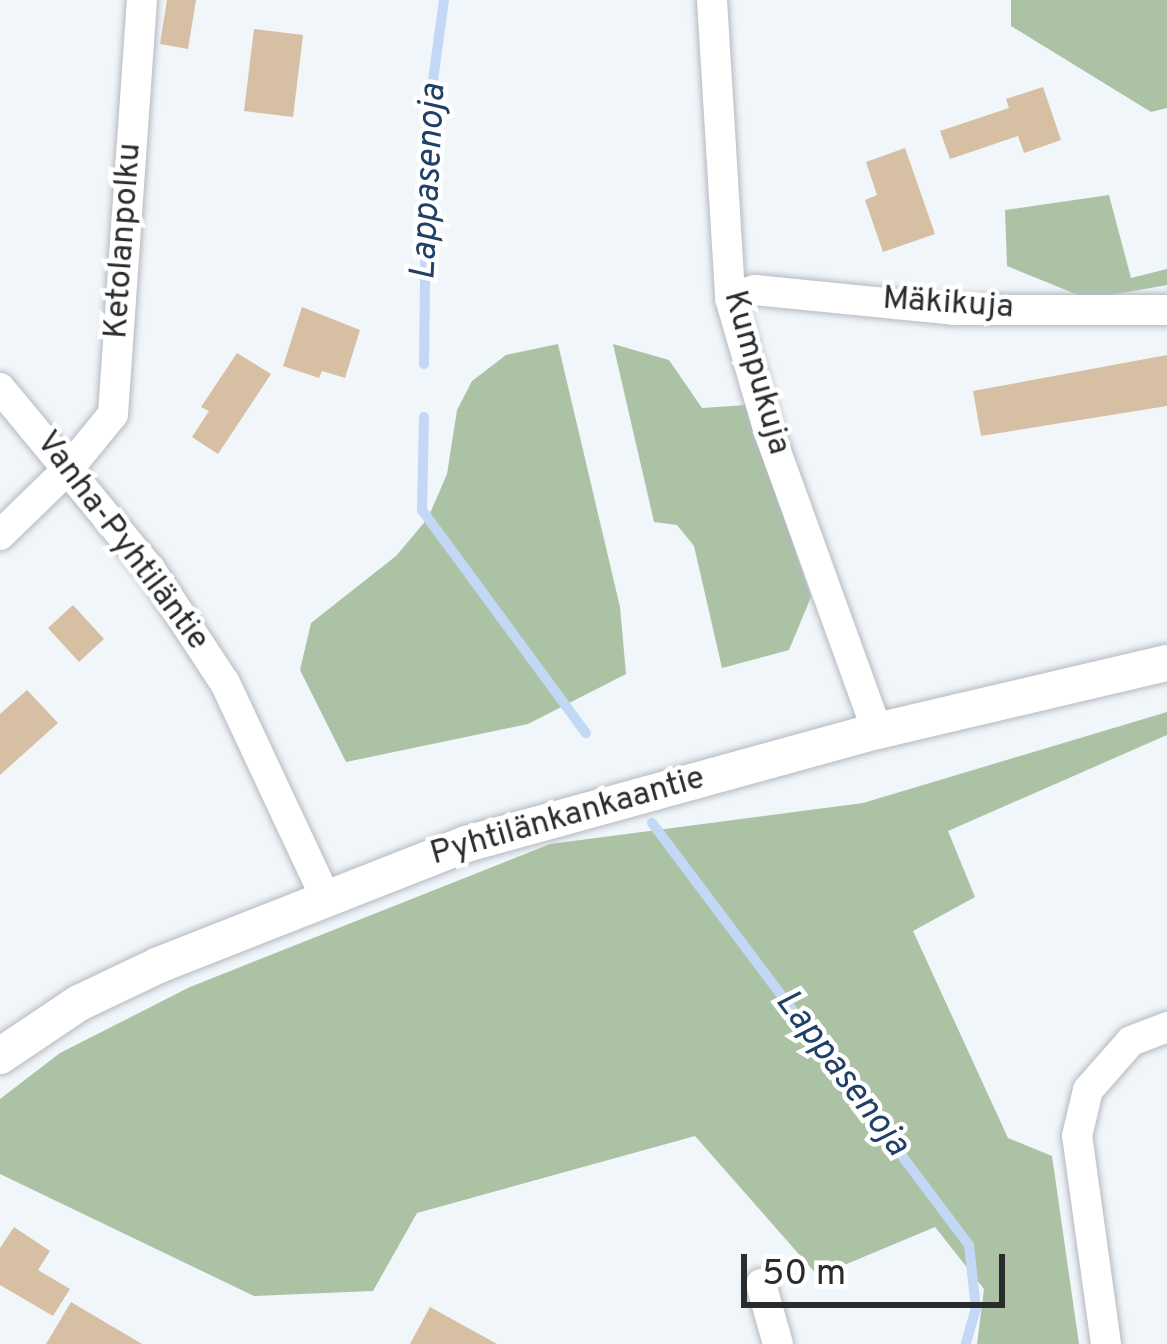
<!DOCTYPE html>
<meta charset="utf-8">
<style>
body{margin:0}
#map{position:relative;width:1167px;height:1344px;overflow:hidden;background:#f1f6fb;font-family:Overpass,sans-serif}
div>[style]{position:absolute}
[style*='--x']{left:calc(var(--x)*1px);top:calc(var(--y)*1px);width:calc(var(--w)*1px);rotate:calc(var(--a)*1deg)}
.forest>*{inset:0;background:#abc2a5}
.stream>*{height:10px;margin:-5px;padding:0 5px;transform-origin:5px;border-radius:5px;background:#c2d8f5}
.building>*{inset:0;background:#d6bfa2}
.roads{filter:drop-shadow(0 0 3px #b5babf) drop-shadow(0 0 3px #b5babf)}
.minor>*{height:30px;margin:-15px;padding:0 15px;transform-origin:15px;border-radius:15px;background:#fff}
.tertiary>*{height:36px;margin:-18px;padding:0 18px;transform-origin:18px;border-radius:18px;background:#fff}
span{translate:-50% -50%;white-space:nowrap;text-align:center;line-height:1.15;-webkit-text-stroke:9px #fff;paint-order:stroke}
.street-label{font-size:33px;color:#292b2d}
.water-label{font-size:36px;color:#214067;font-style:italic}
.scale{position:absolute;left:741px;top:1254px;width:264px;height:54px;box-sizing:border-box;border:6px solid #292b2d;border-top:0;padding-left:15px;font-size:36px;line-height:42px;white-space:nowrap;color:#292b2d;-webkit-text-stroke:9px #fff;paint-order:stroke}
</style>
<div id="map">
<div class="forest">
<div style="clip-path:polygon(1011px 0,1167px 0,1167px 108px,1151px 112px,1011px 26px)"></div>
<div style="clip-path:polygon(1109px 195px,1131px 278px,1167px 269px,1167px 285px,1088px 299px,1007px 266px,1005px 210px)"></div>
<div style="clip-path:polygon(558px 344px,620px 607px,626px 674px,528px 724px,346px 762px,300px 670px,311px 623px,396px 556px,428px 518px,447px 474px,457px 410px,472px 381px,506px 355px)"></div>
<div style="clip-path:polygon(613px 344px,669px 360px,702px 408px,746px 405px,811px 597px,789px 650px,722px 668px,694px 546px,677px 525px,654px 522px)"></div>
<div style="clip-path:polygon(1167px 712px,1167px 735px,948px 831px,975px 897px,913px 931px,1008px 1138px,1052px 1156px,1079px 1344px,977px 1344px,984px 1289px,935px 1227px,818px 1276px,695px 1136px,417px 1213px,373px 1291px,254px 1296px,0 1174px,0 1099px,60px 1053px,190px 987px,550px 844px,863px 803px)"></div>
</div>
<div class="stream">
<div style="--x:424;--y:364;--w:240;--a:-89.3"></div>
<div style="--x:427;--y:124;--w:125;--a:-82.2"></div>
<div style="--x:424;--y:417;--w:93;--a:91.2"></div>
<div style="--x:422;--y:510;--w:277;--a:53.7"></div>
<div style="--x:652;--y:823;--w:528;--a:53.09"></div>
<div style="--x:969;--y:1245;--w:63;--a:83.7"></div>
<div style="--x:976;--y:1308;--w:37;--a:106"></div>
</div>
<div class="building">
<div style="clip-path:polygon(167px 0,196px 0,188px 49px,160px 44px)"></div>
<div style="clip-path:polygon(254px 29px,303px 35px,293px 117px,244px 111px)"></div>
<div style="clip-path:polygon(1043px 87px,1061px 140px,1024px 153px,1018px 136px,950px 159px,940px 131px,1009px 108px,1006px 99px)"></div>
<div style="clip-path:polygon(905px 148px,935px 234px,883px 252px,865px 200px,877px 195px,866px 162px)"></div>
<div style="clip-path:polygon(302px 307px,360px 330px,345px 378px,322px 371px,319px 378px,283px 366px)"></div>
<div style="clip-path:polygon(237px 353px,271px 374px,218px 454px,192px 437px,209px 411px,201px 407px)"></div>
<div style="clip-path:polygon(1167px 355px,1167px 406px,981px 436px,973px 391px)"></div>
<div style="clip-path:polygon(73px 605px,104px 639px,79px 662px,48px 628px)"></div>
<div style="clip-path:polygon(27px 690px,58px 723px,0 775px,0 714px)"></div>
<div style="clip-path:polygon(14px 1227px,50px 1251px,38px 1270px,70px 1289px,53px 1316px,0 1285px,0 1248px)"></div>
<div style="clip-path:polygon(71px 1302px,142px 1344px,46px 1344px)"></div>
<div style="clip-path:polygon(430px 1307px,497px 1344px,410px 1344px)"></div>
</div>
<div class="roads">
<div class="minor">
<div style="--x:712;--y:0;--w:299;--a:86.5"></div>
<div style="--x:730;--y:298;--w:140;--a:73.8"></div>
<div style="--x:769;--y:432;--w:318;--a:70.1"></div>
<div style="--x:730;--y:298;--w:26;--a:-18"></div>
<div style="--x:755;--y:290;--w:200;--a:5.7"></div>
<div style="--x:954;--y:310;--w:213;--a:0"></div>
<div style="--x:0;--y:388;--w:235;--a:50.4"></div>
<div style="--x:150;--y:569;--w:136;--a:56.7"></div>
<div style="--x:225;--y:683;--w:235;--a:64.9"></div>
<div style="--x:0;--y:535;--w:98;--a:-44.2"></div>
<div style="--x:70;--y:467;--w:68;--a:-50.9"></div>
<div style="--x:113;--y:414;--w:415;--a:-86"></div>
<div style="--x:761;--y:1284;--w:62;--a:74.2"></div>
<div style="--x:1106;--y:1344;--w:210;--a:-97.9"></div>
<div style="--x:1077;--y:1136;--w:47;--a:-76.6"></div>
<div style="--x:1088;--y:1090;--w:65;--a:-48.7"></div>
<div style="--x:1131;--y:1041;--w:39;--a:-21"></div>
</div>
<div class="tertiary">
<div style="--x:0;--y:1056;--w:95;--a:-33.9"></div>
<div style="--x:79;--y:1003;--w:89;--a:-25.4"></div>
<div style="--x:159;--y:965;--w:330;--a:-21.5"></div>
<div style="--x:466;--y:844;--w:426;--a:-15.4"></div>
<div style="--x:877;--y:731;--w:298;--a:-13.2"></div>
</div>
</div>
<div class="street-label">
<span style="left:125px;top:241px;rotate:-86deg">Ketolanpolku</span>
<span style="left:948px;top:305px;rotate:4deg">Mäkikuja</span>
<span style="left:755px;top:373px;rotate:74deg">Kumpukuja</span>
<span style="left:121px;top:542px;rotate:53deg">Vanha-Pyhtiläntie</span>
<span style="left:568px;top:818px;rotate:-16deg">Pyhtilänkankaantie</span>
</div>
<div class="water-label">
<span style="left:430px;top:182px;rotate:-87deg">Lappasenoja</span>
<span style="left:841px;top:1074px;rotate:53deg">Lappasenoja</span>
</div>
<div class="scale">50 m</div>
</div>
